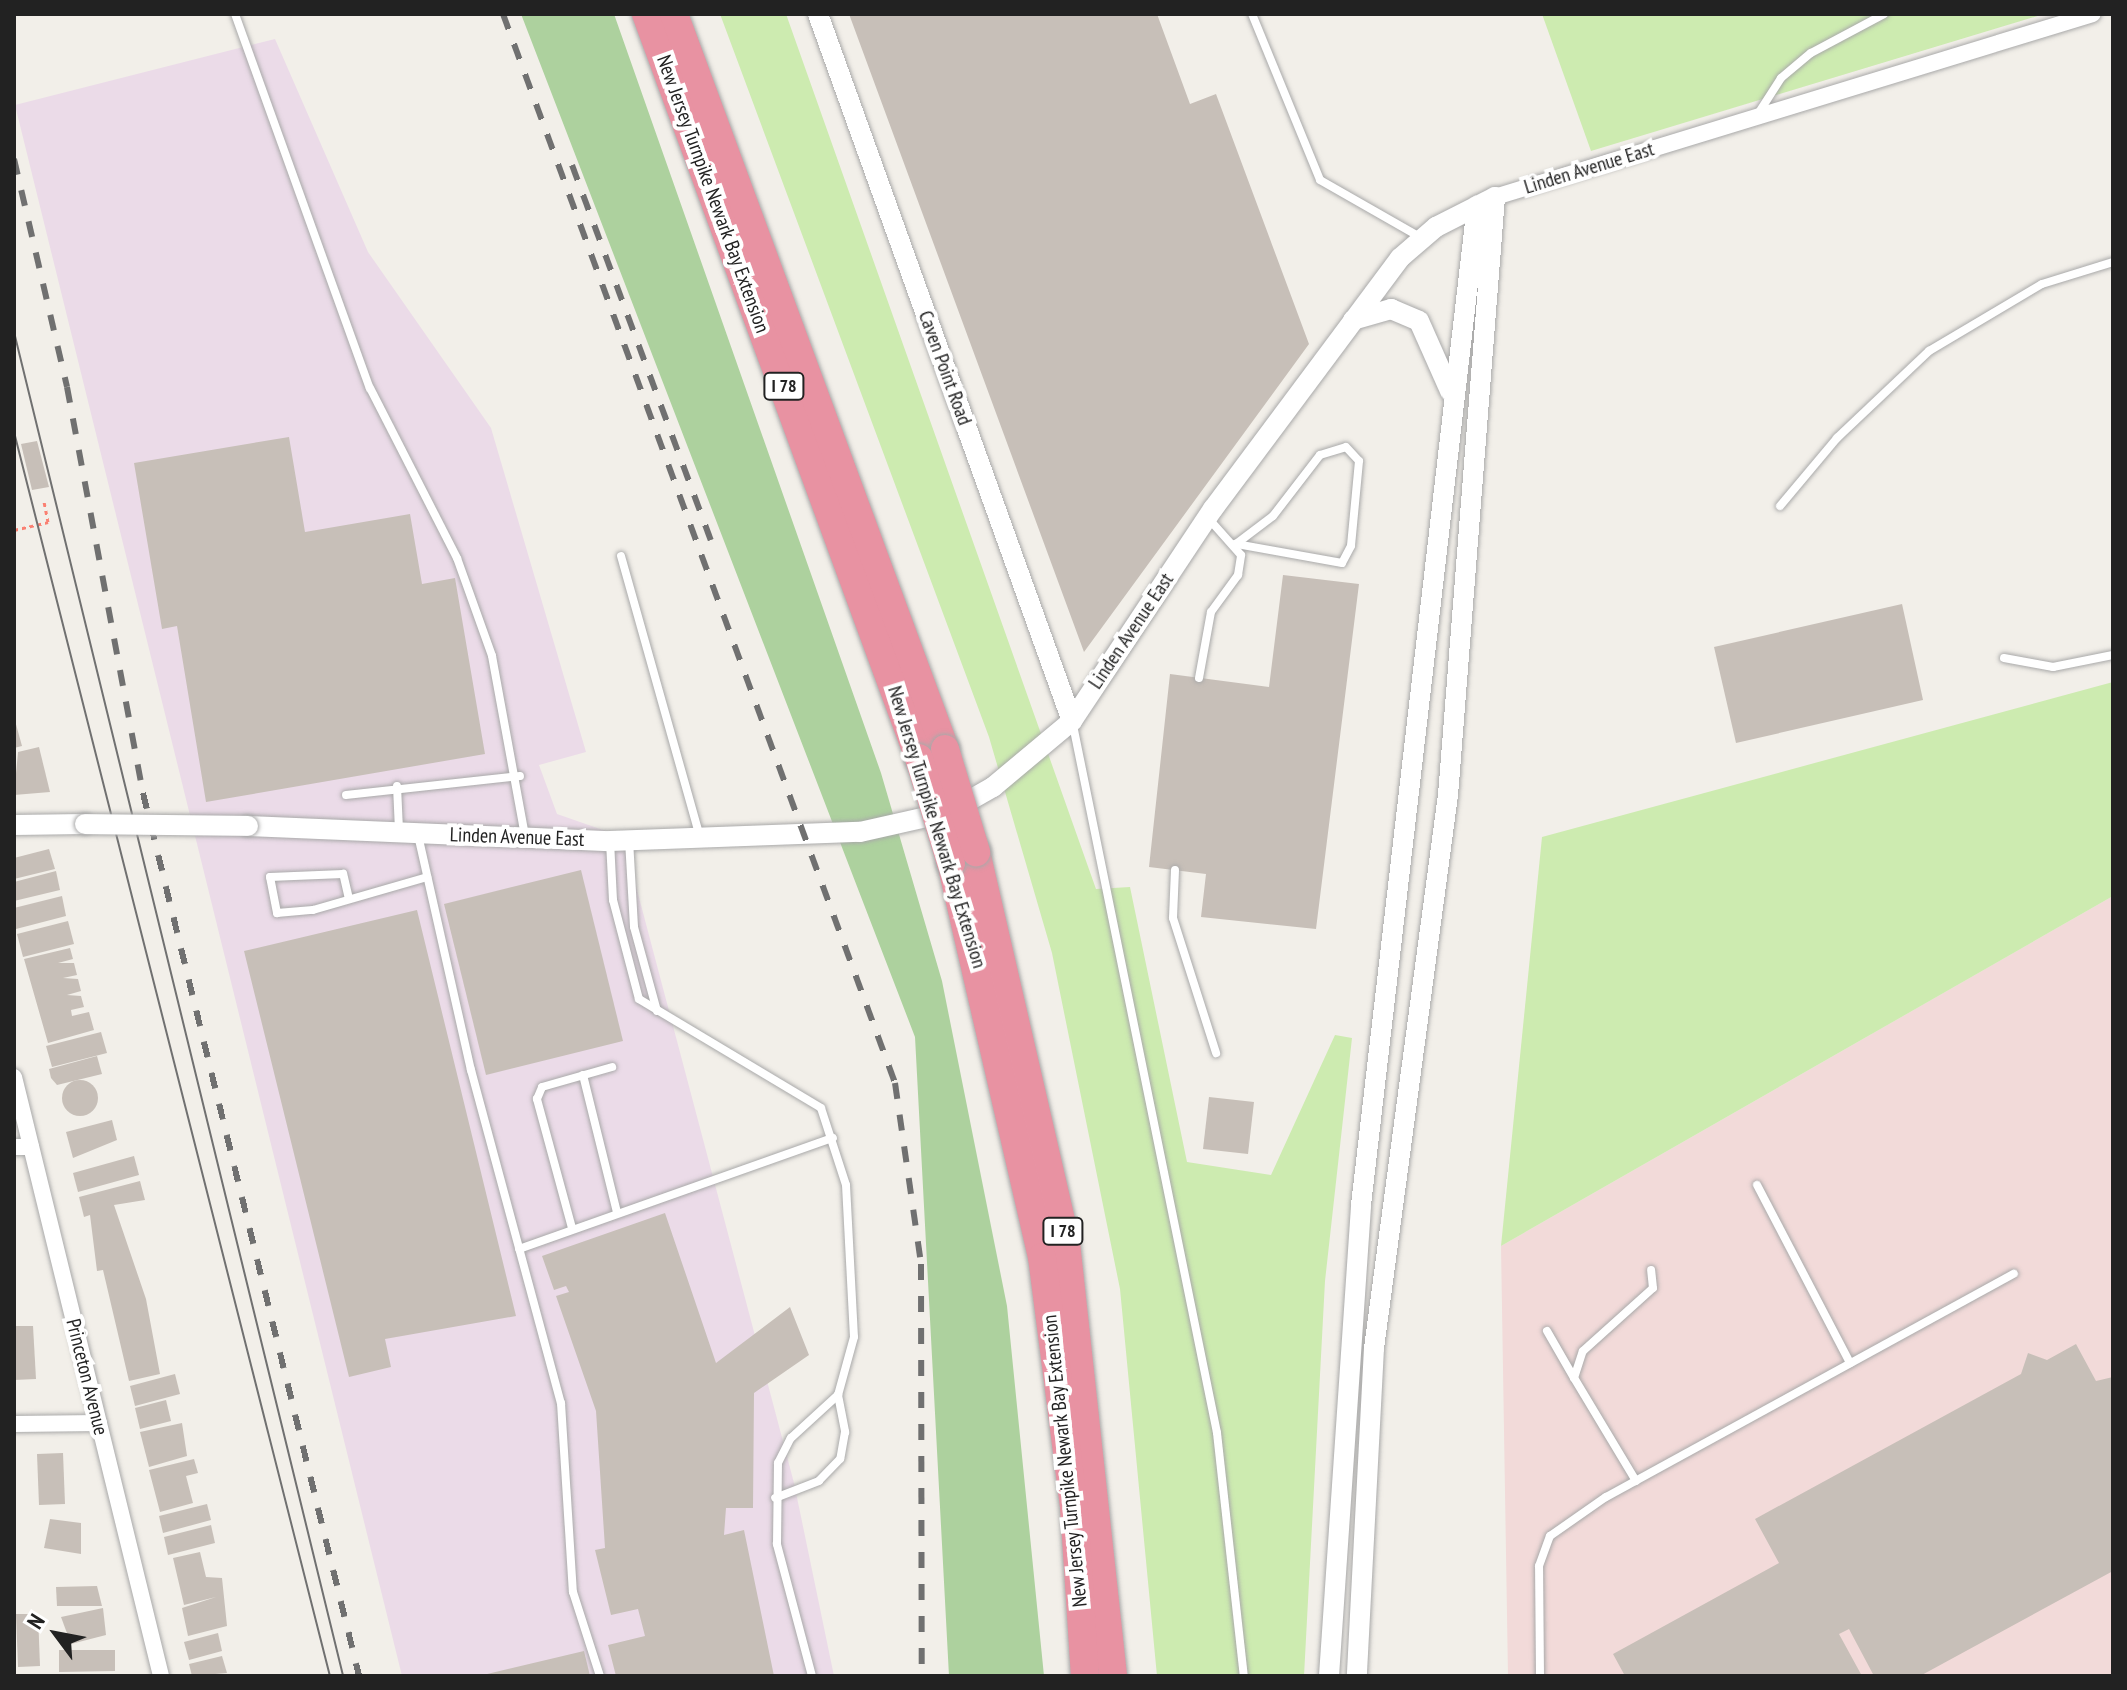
<!DOCTYPE html>
<style>
body{margin:0}
#map{position:relative;width:2127px;height:1690px;overflow:hidden;background:#f2efe9;font-family:"PT Sans Narrow",sans-serif}
div>[style]{position:absolute}
[style*='--x']{left:calc(var(--x)*1px);top:calc(var(--y)*1px);width:calc(var(--w)*1px);rotate:calc(var(--a)*1deg)}
.commercial>*{inset:0;background:#f2dad9}
.industrial>*{inset:0;background:#ebdbe8}
.grass>*{inset:0;background:#cdebb0}
.forest>*{inset:0;background:#add19e}
.building>*{inset:0;background:#c7bfb8}
.round{border-radius:50%}
.path>*{height:3px;margin-top:-1.5px;transform-origin:0;background:repeating-linear-gradient(90deg,#fa8072 0 4px,transparent 0 8px)}
.roads{filter:drop-shadow(0 0 2px #a9a9a9) drop-shadow(0 0 2px #a9a9a9)}
.service>*{height:8px;margin:-4px;padding:0 4px;transform-origin:4px;border-radius:4px;background:#fff}
.minor>*{height:16px;margin:-8px;padding:0 8px;transform-origin:8px;border-radius:8px;background:#fff}
.tertiary>*{height:20px;margin:-10px;padding:0 10px;transform-origin:10px;border-radius:10px;background:#fff}
.motorway>*{height:28px;margin:-14px;padding:0 14px;transform-origin:14px;border-radius:14px;background:#e892a2}
.tram>*{height:2px;margin:-1px;padding:0 1px;transform-origin:1px;border-radius:1px;background:#707070}
.rail>*{height:6px;margin-top:-3px;transform-origin:0;background:repeating-linear-gradient(90deg,#707070 0 16px,transparent 0 32px)}
.bridges{filter:drop-shadow(0 0 2px #a9a9a9) drop-shadow(0 0 2px #a9a9a9)}
.tertiary-bridge>*{height:20px;margin:-10px;padding:0 10px;transform-origin:10px;border-radius:10px;background:#fff}
.motorway-bridge>*{height:28px;margin:-14px;padding:0 14px;transform-origin:14px;border-radius:14px;background:#e892a2}
span{translate:-50% -50%;white-space:nowrap;text-align:center;line-height:1.15;-webkit-text-stroke:8px #fff;paint-order:stroke}
.shield-label span{padding:2px 6px;background:#fff;border:2px solid;border-radius:6px;-webkit-text-stroke-width:0}
.shield-label{font-size:18px;color:#222;font-weight:700}
.street-label{font-size:20px;color:#222}
.frame{position:absolute;inset:0;border:16px solid #222;pointer-events:none}
.north{position:absolute;left:16px;top:1594px;width:80px;height:80px;-webkit-text-stroke:6px #fff;paint-order:stroke;rotate:302deg;font-size:22px;font-weight:700;line-height:32px;text-align:center;color:#222}
.north::after{content:'';display:block;margin:auto;width:28px;height:36px;background:#222;clip-path:polygon(50% 0,100% 100%,50% 72%,0 100%)}
</style>
<div id="map">
<div class="commercial">
<div style="clip-path:polygon(2113px 896px,2113px 1676px,1508px 1676px,1501px 1246px)"></div>
</div>
<div class="industrial">
<div style="clip-path:polygon(275px 39px,368px 252px,491px 428px,586px 752px,539px 765px,557px 814px,623px 837px,794px 1483px,834px 1676px,402px 1676px,15px 105px)"></div>
</div>
<div class="grass">
<div style="clip-path:polygon(720px 14px,786px 14px,1096px 889px,1130px 887px,1187px 1162px,1271px 1175px,1335px 1035px,1352px 1038px,1325px 1281px,1304px 1676px,1157px 1676px,1120px 1289px,1052px 953px,989px 737px)"></div>
<div style="clip-path:polygon(1542px 14px,2044px 14px,1591px 151px)"></div>
<div style="clip-path:polygon(2113px 682px,2113px 896px,1501px 1246px,1542px 837px)"></div>
</div>
<div class="forest">
<div style="clip-path:polygon(521px 14px,614px 14px,881px 773px,942px 981px,1007px 1306px,1044px 1676px,949px 1676px,915px 1037px)"></div>
</div>
<div class="building">
<div style="clip-path:polygon(849px 14px,1157px 14px,1190px 104px,1216px 94px,1309px 344px,1084px 652px)"></div>
<div style="clip-path:polygon(289px 437px,305px 532px,410px 514px,422px 584px,455px 578px,485px 754px,206px 802px,177px 626px,162px 629px,134px 463px)"></div>
<div style="clip-path:polygon(37px 441px,49px 487px,32px 490px,21px 444px)"></div>
<div style="clip-path:polygon(1283px 575px,1359px 584px,1316px 929px,1201px 917px,1206px 874px,1149px 867px,1170px 674px,1269px 687px)"></div>
<div style="clip-path:polygon(1902px 604px,1923px 700px,1736px 743px,1714px 647px)"></div>
<div style="clip-path:polygon(14px 717px,22px 746px,14px 748px)"></div>
<div style="clip-path:polygon(39px 747px,50px 792px,14px 795px,18px 752px)"></div>
<div style="clip-path:polygon(49px 849px,55px 869px,14px 879px,14px 858px)"></div>
<div style="clip-path:polygon(581px 870px,623px 1041px,486px 1075px,444px 904px)"></div>
<div style="clip-path:polygon(56px 871px,60px 890px,14px 901px,14px 882px)"></div>
<div style="clip-path:polygon(62px 896px,66px 916px,16px 929px,14px 908px)"></div>
<div style="clip-path:polygon(417px 910px,516px 1316px,385px 1339px,391px 1367px,349px 1377px,244px 951px)"></div>
<div style="clip-path:polygon(68px 921px,74px 944px,23px 957px,17px 934px)"></div>
<div style="clip-path:polygon(70px 948px,73px 959px,58px 963px,74px 963px,77px 975px,63px 978px,78px 979px,81px 991px,67px 995px,81px 996px,84px 1007px,71px 1010px,72px 1016px,89px 1012px,94px 1030px,48px 1043px,24px 959px)"></div>
<div style="clip-path:polygon(101px 1032px,107px 1053px,52px 1067px,46px 1046px)"></div>
<div style="clip-path:polygon(97px 1056px,102px 1074px,57px 1085px,51px 1078px,49px 1069px)"></div>
<div class="round" style="left:62px;top:1080px;width:36px;height:36px"></div>
<div style="clip-path:polygon(1209px 1097px,1254px 1102px,1248px 1154px,1203px 1149px)"></div>
<div style="clip-path:polygon(112px 1120px,117px 1140px,73px 1158px,66px 1132px)"></div>
<div style="clip-path:polygon(134px 1156px,139px 1175px,78px 1192px,73px 1173px)"></div>
<div style="clip-path:polygon(140px 1181px,145px 1200px,114px 1205px,146px 1299px,160px 1374px,129px 1381px,103px 1270px,97px 1271px,90px 1215px,84px 1217px,79px 1197px)"></div>
<div style="clip-path:polygon(665px 1213px,716px 1363px,790px 1307px,809px 1355px,754px 1393px,753px 1508px,726px 1508px,724px 1535px,744px 1530px,774px 1676px,616px 1676px,608px 1645px,645px 1636px,638px 1609px,611px 1615px,595px 1550px,605px 1548px,596px 1411px,556px 1296px,569px 1292px,566px 1286px,554px 1290px,542px 1256px)"></div>
<div style="clip-path:polygon(14px 1326px,33px 1326px,36px 1379px,14px 1380px)"></div>
<div style="clip-path:polygon(2076px 1344px,2096px 1381px,2113px 1377px,2113px 1571px,1920px 1676px,1874px 1676px,1849px 1629px,1839px 1634px,1862px 1676px,1625px 1676px,1613px 1654px,1779px 1563px,1755px 1519px,2021px 1374px,2028px 1353px,2047px 1360px)"></div>
<div style="clip-path:polygon(175px 1374px,180px 1394px,135px 1406px,130px 1386px)"></div>
<div style="clip-path:polygon(166px 1400px,171px 1421px,140px 1429px,135px 1408px)"></div>
<div style="clip-path:polygon(182px 1423px,187px 1456px,149px 1467px,140px 1432px)"></div>
<div style="clip-path:polygon(63px 1453px,65px 1504px,39px 1505px,37px 1454px)"></div>
<div style="clip-path:polygon(194px 1459px,198px 1473px,186px 1476px,193px 1503px,160px 1512px,149px 1470px)"></div>
<div style="clip-path:polygon(207px 1504px,211px 1520px,163px 1533px,159px 1516px)"></div>
<div style="clip-path:polygon(50px 1519px,81px 1523px,81px 1554px,44px 1548px)"></div>
<div style="clip-path:polygon(211px 1525px,215px 1543px,168px 1555px,164px 1537px)"></div>
<div style="clip-path:polygon(200px 1552px,206px 1577px,222px 1578px,227px 1626px,188px 1636px,182px 1608px,216px 1597px,184px 1605px,173px 1558px)"></div>
<div style="clip-path:polygon(97px 1586px,102px 1606px,57px 1606px,56px 1587px)"></div>
<div style="clip-path:polygon(103px 1608px,106px 1635px,71px 1644px,61px 1617px)"></div>
<div style="clip-path:polygon(16px 1614px,38px 1614px,40px 1666px,18px 1667px)"></div>
<div style="clip-path:polygon(218px 1633px,222px 1651px,189px 1660px,184px 1642px)"></div>
<div style="clip-path:polygon(59px 1650px,115px 1650px,115px 1671px,59px 1672px)"></div>
<div style="clip-path:polygon(584px 1651px,590px 1676px,483px 1676px,483px 1675px)"></div>
<div style="clip-path:polygon(222px 1656px,227px 1673px,192px 1676px,189px 1664px)"></div>
</div>
<div class="path">
<div style="--x:14;--y:530;--w:35;--a:-13"></div>
<div style="--x:48;--y:522;--w:21;--a:-101"></div>
</div>
<div class="roads">
<div class="service">
<div style="--x:235;--y:14;--w:398;--a:70.2"></div>
<div style="--x:370;--y:388;--w:191;--a:62.9"></div>
<div style="--x:457;--y:558;--w:104;--a:70.3"></div>
<div style="--x:492;--y:656;--w:182;--a:79.6"></div>
<div style="--x:1252;--y:14;--w:179;--a:67.7"></div>
<div style="--x:1320;--y:180;--w:115;--a:29.7"></div>
<div style="--x:1756;--y:117;--w:46;--a:-57.3"></div>
<div style="--x:1781;--y:78;--w:39;--a:-40"></div>
<div style="--x:1811;--y:53;--w:83;--a:-28.1"></div>
<div style="--x:1346;--y:447;--w:19;--a:47"></div>
<div style="--x:1359;--y:461;--w:85;--a:95.4"></div>
<div style="--x:1351;--y:546;--w:19;--a:118"></div>
<div style="--x:1342;--y:563;--w:108;--a:-169.8"></div>
<div style="--x:1236;--y:544;--w:46;--a:-37.1"></div>
<div style="--x:1273;--y:516;--w:77;--a:-52.4"></div>
<div style="--x:1320;--y:455;--w:27;--a:-17"></div>
<div style="--x:1780;--y:506;--w:89;--a:-50"></div>
<div style="--x:1837;--y:438;--w:127;--a:-43.4"></div>
<div style="--x:1929;--y:351;--w:131;--a:-30.7"></div>
<div style="--x:2042;--y:284;--w:74;--a:-17.2"></div>
<div style="--x:621;--y:556;--w:292;--a:74.3"></div>
<div style="--x:2004;--y:658;--w:50;--a:10.4"></div>
<div style="--x:2053;--y:667;--w:61;--a:-11.3"></div>
<div style="--x:1199;--y:678;--w:67;--a:-79.7"></div>
<div style="--x:1211;--y:612;--w:46;--a:-53.9"></div>
<div style="--x:1238;--y:575;--w:20;--a:-81"></div>
<div style="--x:1241;--y:555;--w:50;--a:-131.7"></div>
<div style="--x:1073;--y:725;--w:722;--a:78.5"></div>
<div style="--x:1217;--y:1433;--w:244;--a:83.7"></div>
<div style="--x:397;--y:786;--w:44;--a:87.4"></div>
<div style="--x:346;--y:795;--w:175;--a:-6.2"></div>
<div style="--x:418;--y:835;--w:241;--a:77.3"></div>
<div style="--x:471;--y:1070;--w:345;--a:74.9"></div>
<div style="--x:561;--y:1403;--w:189;--a:86.4"></div>
<div style="--x:573;--y:1592;--w:88;--a:72.2"></div>
<div style="--x:629;--y:840;--w:87;--a:86.7"></div>
<div style="--x:634;--y:927;--w:87;--a:74.7"></div>
<div style="--x:610;--y:841;--w:59;--a:87.1"></div>
<div style="--x:613;--y:900;--w:102;--a:75.3"></div>
<div style="--x:639;--y:999;--w:212;--a:30.9"></div>
<div style="--x:821;--y:1108;--w:81;--a:72"></div>
<div style="--x:846;--y:1185;--w:152;--a:87"></div>
<div style="--x:854;--y:1337;--w:60;--a:105.4"></div>
<div style="--x:838;--y:1395;--w:38;--a:79"></div>
<div style="--x:845;--y:1432;--w:27;--a:100"></div>
<div style="--x:840;--y:1459;--w:30;--a:134"></div>
<div style="--x:819;--y:1481;--w:47;--a:158.9"></div>
<div style="--x:1175;--y:870;--w:48;--a:92.4"></div>
<div style="--x:1173;--y:918;--w:142;--a:72.3"></div>
<div style="--x:349;--y:899;--w:26;--a:-103"></div>
<div style="--x:343;--y:874;--w:73;--a:177.6"></div>
<div style="--x:270;--y:877;--w:37;--a:79"></div>
<div style="--x:277;--y:913;--w:36;--a:-5"></div>
<div style="--x:313;--y:910;--w:119;--a:-16.1"></div>
<div style="--x:583;--y:1075;--w:141;--a:76.1"></div>
<div style="--x:1757;--y:1185;--w:201;--a:62.4"></div>
<div style="--x:572;--y:1228;--w:134;--a:-105.2"></div>
<div style="--x:537;--y:1099;--w:13;--a:-67"></div>
<div style="--x:542;--y:1087;--w:73;--a:-15.9"></div>
<div style="--x:519;--y:1249;--w:333;--a:-19.5"></div>
<div style="--x:1547;--y:1331;--w:54;--a:60.1"></div>
<div style="--x:1636;--y:1481;--w:120;--a:-121"></div>
<div style="--x:1574;--y:1378;--w:28;--a:-72"></div>
<div style="--x:1583;--y:1351;--w:94;--a:-42"></div>
<div style="--x:1653;--y:1288;--w:18;--a:-96"></div>
<div style="--x:812;--y:1676;--w:137;--a:-104.9"></div>
<div style="--x:777;--y:1544;--w:81;--a:-89.3"></div>
<div style="--x:778;--y:1463;--w:28;--a:-63"></div>
<div style="--x:791;--y:1438;--w:64;--a:-42.5"></div>
<div style="--x:1540;--y:1676;--w:110;--a:-90.5"></div>
<div style="--x:1539;--y:1566;--w:32;--a:-70"></div>
<div style="--x:1550;--y:1536;--w:68;--a:-34.9"></div>
<div style="--x:1606;--y:1497;--w:465;--a:-28.7"></div>
</div>
<div class="minor">
<div style="--x:1495;--y:197;--w:625;--a:-17.02"></div>
<div style="--x:14;--y:1077;--w:617;--a:76.21"></div>
<div style="--x:14;--y:1147;--w:17;--a:0"></div>
<div style="--x:14;--y:1424;--w:85;--a:-0.7"></div>
</div>
<div class="tertiary">
<div style="--x:818;--y:14;--w:751;--a:70.24"></div>
<div style="--x:1353;--y:320;--w:40;--a:-16"></div>
<div style="--x:1391;--y:309;--w:30;--a:23"></div>
<div style="--x:1419;--y:321;--w:77;--a:66.1"></div>
<div style="--x:14;--y:825;--w:71;--a:-0.8"></div>
<div style="--x:248;--y:826;--w:362;--a:2.4"></div>
<div style="--x:610;--y:841;--w:250;--a:-2.1"></div>
<div style="--x:860;--y:832;--w:91;--a:-12.7"></div>
<div style="--x:949;--y:812;--w:51;--a:-29.6"></div>
<div style="--x:993;--y:787;--w:103;--a:-39.9"></div>
<div style="--x:1072;--y:721;--w:255;--a:-56.4"></div>
<div style="--x:1213;--y:509;--w:313;--a:-53.3"></div>
<div style="--x:1400;--y:258;--w:48;--a:-40.7"></div>
<div style="--x:1436;--y:227;--w:66;--a:-27"></div>
<div style="--x:1495;--y:197;--w:600;--a:94.49"></div>
<div style="--x:1448;--y:795;--w:558;--a:97.62"></div>
<div style="--x:1374;--y:1348;--w:328;--a:93"></div>
<div style="--x:1329;--y:1676;--w:472;--a:-86.1"></div>
<div style="--x:1361;--y:1205;--w:1006;--a:-83.38"></div>
</div>
<div class="motorway">
<div style="--x:646;--y:14;--w:793;--a:69.85"></div>
<div style="--x:674;--y:14;--w:783;--a:69.76"></div>
<div style="--x:976;--y:852;--w:401;--a:77"></div>
<div style="--x:1066;--y:1243;--w:436;--a:83.8"></div>
<div style="--x:951;--y:863;--w:404;--a:77"></div>
<div style="--x:1042;--y:1257;--w:252;--a:82.7"></div>
<div style="--x:1074;--y:1507;--w:169;--a:86.3"></div>
</div>
</div>
<div class="tram">
<div style="--x:14;--y:332;--w:1384;--a:76.24"></div>
<div style="--x:14;--y:432;--w:1284;--a:75.75"></div>
</div>
<div class="rail">
<div style="--x:503;--y:14;--w:1139;--a:69.86"></div>
<div style="--x:895;--y:1083;--w:183;--a:81.8"></div>
<div style="--x:921;--y:1264;--w:412;--a:89.9"></div>
<div style="--x:14;--y:159;--w:234;--a:76.9"></div>
<div style="--x:67;--y:387;--w:413;--a:79.4"></div>
<div style="--x:143;--y:793;--w:909;--a:76.25"></div>
<div style="--x:572;--y:165;--w:400;--a:69.7"></div>
</div>
<div class="bridges">
<div class="tertiary-bridge">
<div style="--x:85;--y:824;--w:163;--a:0.7"></div>
</div>
<div class="motorway-bridge">
<div style="--x:945;--y:749;--w:108;--a:73.2"></div>
<div style="--x:919;--y:758;--w:110;--a:73.1"></div>
</div>
</div>
<div class="shield-label">
<span style="left:784px;top:386px">I 78</span>
<span style="left:1063px;top:1231px">I 78</span>
</div>
<div class="street-label">
<span style="left:1589px;top:168px;rotate:-17deg">Linden Avenue East</span>
<span style="left:713px;top:194px;rotate:70deg">New Jersey Turnpike Newark Bay Extension</span>
<span style="left:945px;top:368px;rotate:70deg">Caven Point Road</span>
<span style="left:1131px;top:631px;rotate:-56deg">Linden Avenue East</span>
<span style="left:937px;top:827px;rotate:73deg">New Jersey Turnpike Newark Bay Extension</span>
<span style="left:517px;top:837px;rotate:2deg">Linden Avenue East</span>
<span style="left:87px;top:1377px;rotate:76deg">Princeton Avenue</span>
<span style="left:1065px;top:1461px;rotate:-96deg">New Jersey Turnpike Newark Bay Extension</span>
</div>
<div class="frame"></div>
<div class="north">N</div>
</div>
